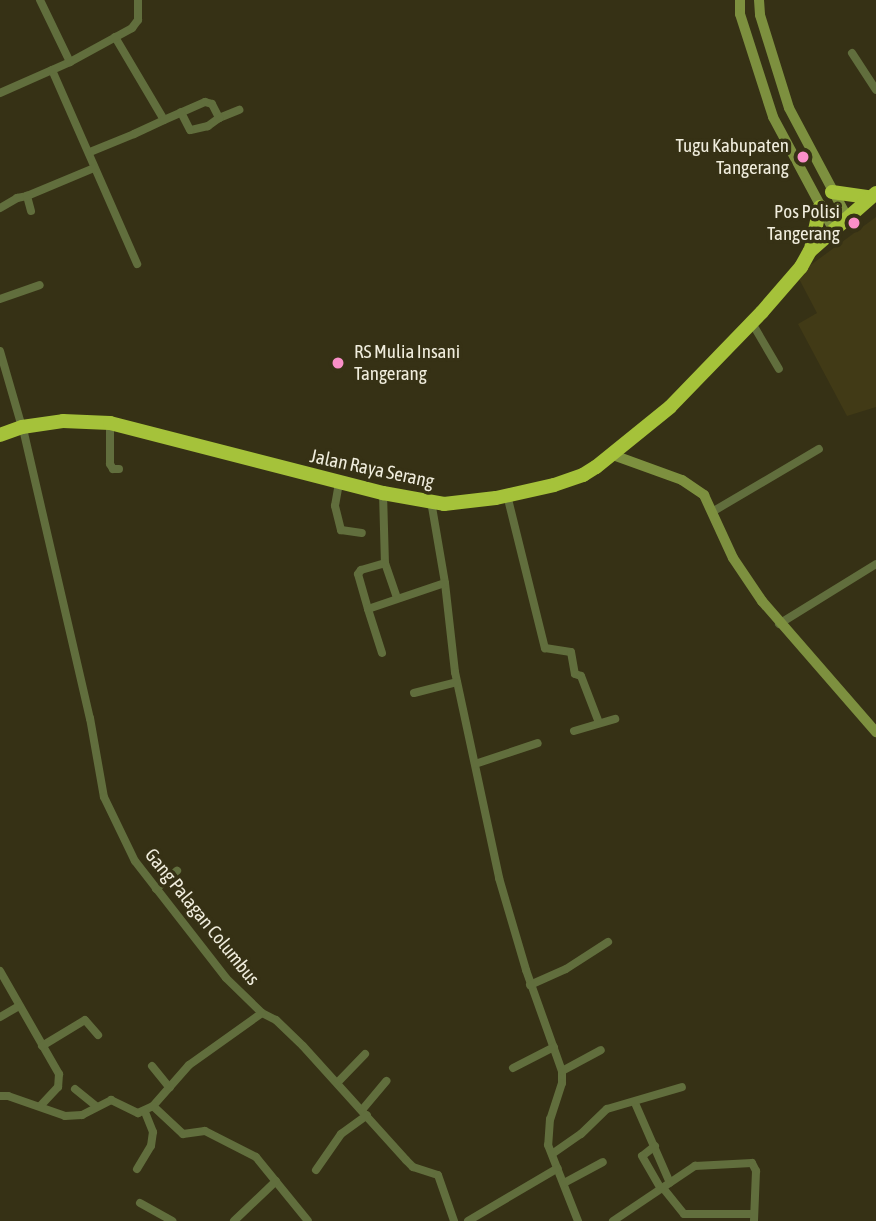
<!DOCTYPE html>
<style>
body{margin:0}
#map{position:relative;width:876px;height:1221px;overflow:hidden;background:#363115;font-family:"Asap Condensed",sans-serif}
div>[style]{position:absolute}
[style*='--x']{left:calc(var(--x)*1px);top:calc(var(--y)*1px);width:calc(var(--w)*1px);rotate:calc(var(--a)*1deg)}
.built>*{inset:0;background:#413a16}
.street>*{height:8px;margin:-4px;padding:0 4px;transform-origin:4px;border-radius:4px;background:#616e3d}
.secondary>*{height:10px;margin:-5px;padding:0 5px;transform-origin:5px;border-radius:5px;background:#7d903f}
.highway>*{height:14px;margin:-7px;padding:0 7px;transform-origin:7px;border-radius:7px;background:#a5c23a}
.dots>*{width:19px;height:19px;translate:-50% -50%;box-sizing:border-box;border:4px solid #363115;border-radius:50%}
span{translate:-50% -50%;white-space:nowrap;text-align:center;line-height:1.15;-webkit-text-stroke:7px #363115;paint-order:stroke}
.poi-label{font-size:19px;color:#f0eddd}
.right{translate:-100% -50%;text-align:right}
.left{translate:0 -50%;text-align:left}
.street-label{font-size:19px;color:#f0eddd}
</style>
<div id="map">
<div class="built">
<div style="clip-path:polygon(876px 217px,876px 407px,847px 416px,798px 324px,817px 313px,797px 275px)"></div>
</div>
<div class="street">
<div style="--x:40;--y:0;--w:69;--a:64.2"></div>
<div style="--x:115;--y:37;--w:96;--a:59.4"></div>
<div style="--x:852;--y:53;--w:44;--a:57"></div>
<div style="--x:52;--y:70;--w:212;--a:66.3"></div>
<div style="--x:0;--y:93;--w:77;--a:-23.9"></div>
<div style="--x:70;--y:62;--w:71;--a:-28.7"></div>
<div style="--x:132;--y:28;--w:10;--a:-53"></div>
<div style="--x:138;--y:20;--w:20;--a:-90"></div>
<div style="--x:219;--y:118;--w:22;--a:-22"></div>
<div style="--x:90;--y:152;--w:48;--a:-22.2"></div>
<div style="--x:134;--y:134;--w:33;--a:-25"></div>
<div style="--x:164;--y:120;--w:45;--a:-23.7"></div>
<div style="--x:205;--y:102;--w:7;--a:16"></div>
<div style="--x:212;--y:104;--w:16;--a:63"></div>
<div style="--x:219;--y:118;--w:14;--a:144"></div>
<div style="--x:208;--y:126;--w:18;--a:167"></div>
<div style="--x:190;--y:130;--w:20;--a:-117"></div>
<div style="--x:0;--y:208;--w:20;--a:-30"></div>
<div style="--x:17;--y:198;--w:10;--a:-11"></div>
<div style="--x:31;--y:211;--w:16;--a:-105"></div>
<div style="--x:27;--y:196;--w:73;--a:-22.7"></div>
<div style="--x:0;--y:299;--w:42;--a:-19.3"></div>
<div style="--x:752;--y:323;--w:53;--a:59.6"></div>
<div style="--x:0;--y:351;--w:79;--a:73.9"></div>
<div style="--x:110;--y:423;--w:41;--a:90"></div>
<div style="--x:110;--y:464;--w:6;--a:59"></div>
<div style="--x:113;--y:469;--w:6;--a:0"></div>
<div style="--x:24;--y:433;--w:293;--a:77"></div>
<div style="--x:90;--y:718;--w:80;--a:80"></div>
<div style="--x:104;--y:797;--w:71;--a:64.2"></div>
<div style="--x:135;--y:861;--w:148;--a:52.1"></div>
<div style="--x:226;--y:978;--w:50;--a:44.2"></div>
<div style="--x:262;--y:1013;--w:16;--a:27"></div>
<div style="--x:276;--y:1020;--w:37;--a:44"></div>
<div style="--x:303;--y:1046;--w:154;--a:47.9"></div>
<div style="--x:406;--y:1160;--w:10;--a:45"></div>
<div style="--x:413;--y:1167;--w:26;--a:18"></div>
<div style="--x:438;--y:1175;--w:49;--a:70.8"></div>
<div style="--x:339;--y:483;--w:23;--a:100"></div>
<div style="--x:335;--y:506;--w:25;--a:76"></div>
<div style="--x:341;--y:530;--w:21;--a:8"></div>
<div style="--x:383;--y:493;--w:70;--a:88.4"></div>
<div style="--x:385;--y:563;--w:37;--a:71"></div>
<div style="--x:507;--y:495;--w:158;--a:76.1"></div>
<div style="--x:545;--y:648;--w:26;--a:9"></div>
<div style="--x:571;--y:652;--w:22;--a:80"></div>
<div style="--x:575;--y:674;--w:6;--a:18"></div>
<div style="--x:581;--y:676;--w:50;--a:69"></div>
<div style="--x:431;--y:501;--w:83;--a:80.3"></div>
<div style="--x:445;--y:583;--w:90;--a:83.6"></div>
<div style="--x:455;--y:672;--w:211;--a:77.9"></div>
<div style="--x:499;--y:878;--w:96;--a:73.6"></div>
<div style="--x:526;--y:970;--w:107;--a:70.4"></div>
<div style="--x:562;--y:1071;--w:12;--a:90"></div>
<div style="--x:562;--y:1083;--w:38;--a:108"></div>
<div style="--x:550;--y:1119;--w:26;--a:94"></div>
<div style="--x:548;--y:1145;--w:82;--a:68.5"></div>
<div style="--x:712;--y:512;--w:124;--a:-30.5"></div>
<div style="--x:368;--y:609;--w:36;--a:-106"></div>
<div style="--x:358;--y:574;--w:5;--a:-53"></div>
<div style="--x:361;--y:570;--w:25;--a:-16"></div>
<div style="--x:779;--y:624;--w:114;--a:-31.7"></div>
<div style="--x:382;--y:653;--w:46;--a:-107.7"></div>
<div style="--x:368;--y:609;--w:81;--a:-18.7"></div>
<div style="--x:414;--y:693;--w:44;--a:-14.3"></div>
<div style="--x:574;--y:731;--w:43;--a:-16.3"></div>
<div style="--x:475;--y:764;--w:66;--a:-18.4"></div>
<div style="--x:156;--y:889;--w:28;--a:-41"></div>
<div style="--x:0;--y:971;--w:119;--a:60.2"></div>
<div style="--x:59;--y:1074;--w:13;--a:94"></div>
<div style="--x:58;--y:1087;--w:26;--a:133"></div>
<div style="--x:530;--y:985;--w:39;--a:-24"></div>
<div style="--x:566;--y:969;--w:50;--a:-32.7"></div>
<div style="--x:262;--y:1013;--w:90;--a:144.5"></div>
<div style="--x:189;--y:1065;--w:55;--a:131.3"></div>
<div style="--x:153;--y:1106;--w:41;--a:43"></div>
<div style="--x:183;--y:1134;--w:22;--a:-8"></div>
<div style="--x:205;--y:1131;--w:57;--a:27"></div>
<div style="--x:256;--y:1157;--w:82;--a:50.9"></div>
<div style="--x:0;--y:1017;--w:22;--a:-30"></div>
<div style="--x:42;--y:1046;--w:50;--a:-31.2"></div>
<div style="--x:85;--y:1020;--w:20;--a:49"></div>
<div style="--x:152;--y:1066;--w:28;--a:51"></div>
<div style="--x:513;--y:1068;--w:46;--a:-27.1"></div>
<div style="--x:562;--y:1071;--w:44;--a:-28.3"></div>
<div style="--x:338;--y:1082;--w:39;--a:-46"></div>
<div style="--x:75;--y:1089;--w:27;--a:39"></div>
<div style="--x:0;--y:1096;--w:8;--a:0"></div>
<div style="--x:8;--y:1096;--w:60;--a:19.3"></div>
<div style="--x:65;--y:1116;--w:17;--a:-3"></div>
<div style="--x:82;--y:1115;--w:33;--a:-27"></div>
<div style="--x:111;--y:1100;--w:30;--a:26"></div>
<div style="--x:138;--y:1113;--w:17;--a:-25"></div>
<div style="--x:635;--y:1103;--w:87;--a:66.4"></div>
<div style="--x:362;--y:1110;--w:38;--a:-50"></div>
<div style="--x:655;--y:1146;--w:16;--a:142"></div>
<div style="--x:642;--y:1156;--w:38;--a:60"></div>
<div style="--x:552;--y:1154;--w:35;--a:-35"></div>
<div style="--x:581;--y:1134;--w:36;--a:-44"></div>
<div style="--x:607;--y:1109;--w:78;--a:-16.3"></div>
<div style="--x:137;--y:1169;--w:27;--a:-59"></div>
<div style="--x:151;--y:1146;--w:14;--a:-82"></div>
<div style="--x:153;--y:1132;--w:22;--a:-112"></div>
<div style="--x:316;--y:1170;--w:44;--a:-55.2"></div>
<div style="--x:341;--y:1134;--w:32;--a:-36"></div>
<div style="--x:564;--y:1183;--w:44;--a:-28.3"></div>
<div style="--x:663;--y:1188;--w:33;--a:51"></div>
<div style="--x:684;--y:1214;--w:70;--a:0"></div>
<div style="--x:140;--y:1203;--w:37;--a:29"></div>
<div style="--x:234;--y:1221;--w:58;--a:-43.6"></div>
<div style="--x:468;--y:1221;--w:104;--a:-30.5"></div>
<div style="--x:613;--y:1221;--w:99;--a:-33.9"></div>
<div style="--x:695;--y:1166;--w:57;--a:-3"></div>
<div style="--x:752;--y:1163;--w:9;--a:63"></div>
<div style="--x:756;--y:1171;--w:50;--a:92.3"></div>
</div>
<div class="secondary">
<div style="--x:740;--y:0;--w:14;--a:90"></div>
<div style="--x:740;--y:14;--w:108;--a:72.2"></div>
<div style="--x:773;--y:117;--w:127;--a:61.8"></div>
<div style="--x:759;--y:0;--w:15;--a:86"></div>
<div style="--x:760;--y:15;--w:97;--a:72.7"></div>
<div style="--x:789;--y:108;--w:123;--a:62"></div>
<div style="--x:613;--y:455;--w:73;--a:19.9"></div>
<div style="--x:682;--y:480;--w:27;--a:34"></div>
<div style="--x:704;--y:495;--w:69;--a:65.3"></div>
<div style="--x:733;--y:558;--w:52;--a:56"></div>
<div style="--x:762;--y:601;--w:174;--a:49"></div>
</div>
<div class="highway">
<div style="--x:832;--y:192;--w:37;--a:8"></div>
<div style="--x:811;--y:249;--w:43;--a:-77.9"></div>
<div style="--x:0;--y:435;--w:23;--a:-20"></div>
<div style="--x:22;--y:427;--w:41;--a:-8.3"></div>
<div style="--x:63;--y:421;--w:47;--a:2.4"></div>
<div style="--x:110;--y:423;--w:282;--a:14.4"></div>
<div style="--x:383;--y:493;--w:62;--a:10.2"></div>
<div style="--x:444;--y:504;--w:52;--a:-6.6"></div>
<div style="--x:496;--y:498;--w:59;--a:-12.6"></div>
<div style="--x:554;--y:485;--w:31;--a:-19"></div>
<div style="--x:583;--y:475;--w:15;--a:-32"></div>
<div style="--x:596;--y:467;--w:95;--a:-39"></div>
<div style="--x:670;--y:407;--w:132;--a:-45.9"></div>
<div style="--x:762;--y:312;--w:60;--a:-49.1"></div>
<div style="--x:801;--y:267;--w:18;--a:-61"></div>
<div style="--x:810;--y:251;--w:88;--a:-41.3"></div>
</div>
<div class="dots">
<div style="left:803px;top:157px;background:#fa8fc8"></div>
<div style="left:854px;top:223px;background:#fa8fc8"></div>
<div style="left:338px;top:363px;background:#fa8fc8"></div>
</div>
<div class="poi-label">
<span class="right" style="left:789px;top:157px">Tugu Kabupaten<br>Tangerang</span>
<span class="right" style="left:840px;top:223px">Pos Polisi<br>Tangerang</span>
<span class="left" style="left:354px;top:363px">RS Mulia Insani<br>Tangerang</span>
</div>
<div class="street-label">
<span style="left:372px;top:469px;rotate:12deg">Jalan Raya Serang</span>
<span style="left:202px;top:917px;rotate:51deg">Gang Palagan Columbus</span>
</div>
</div>
